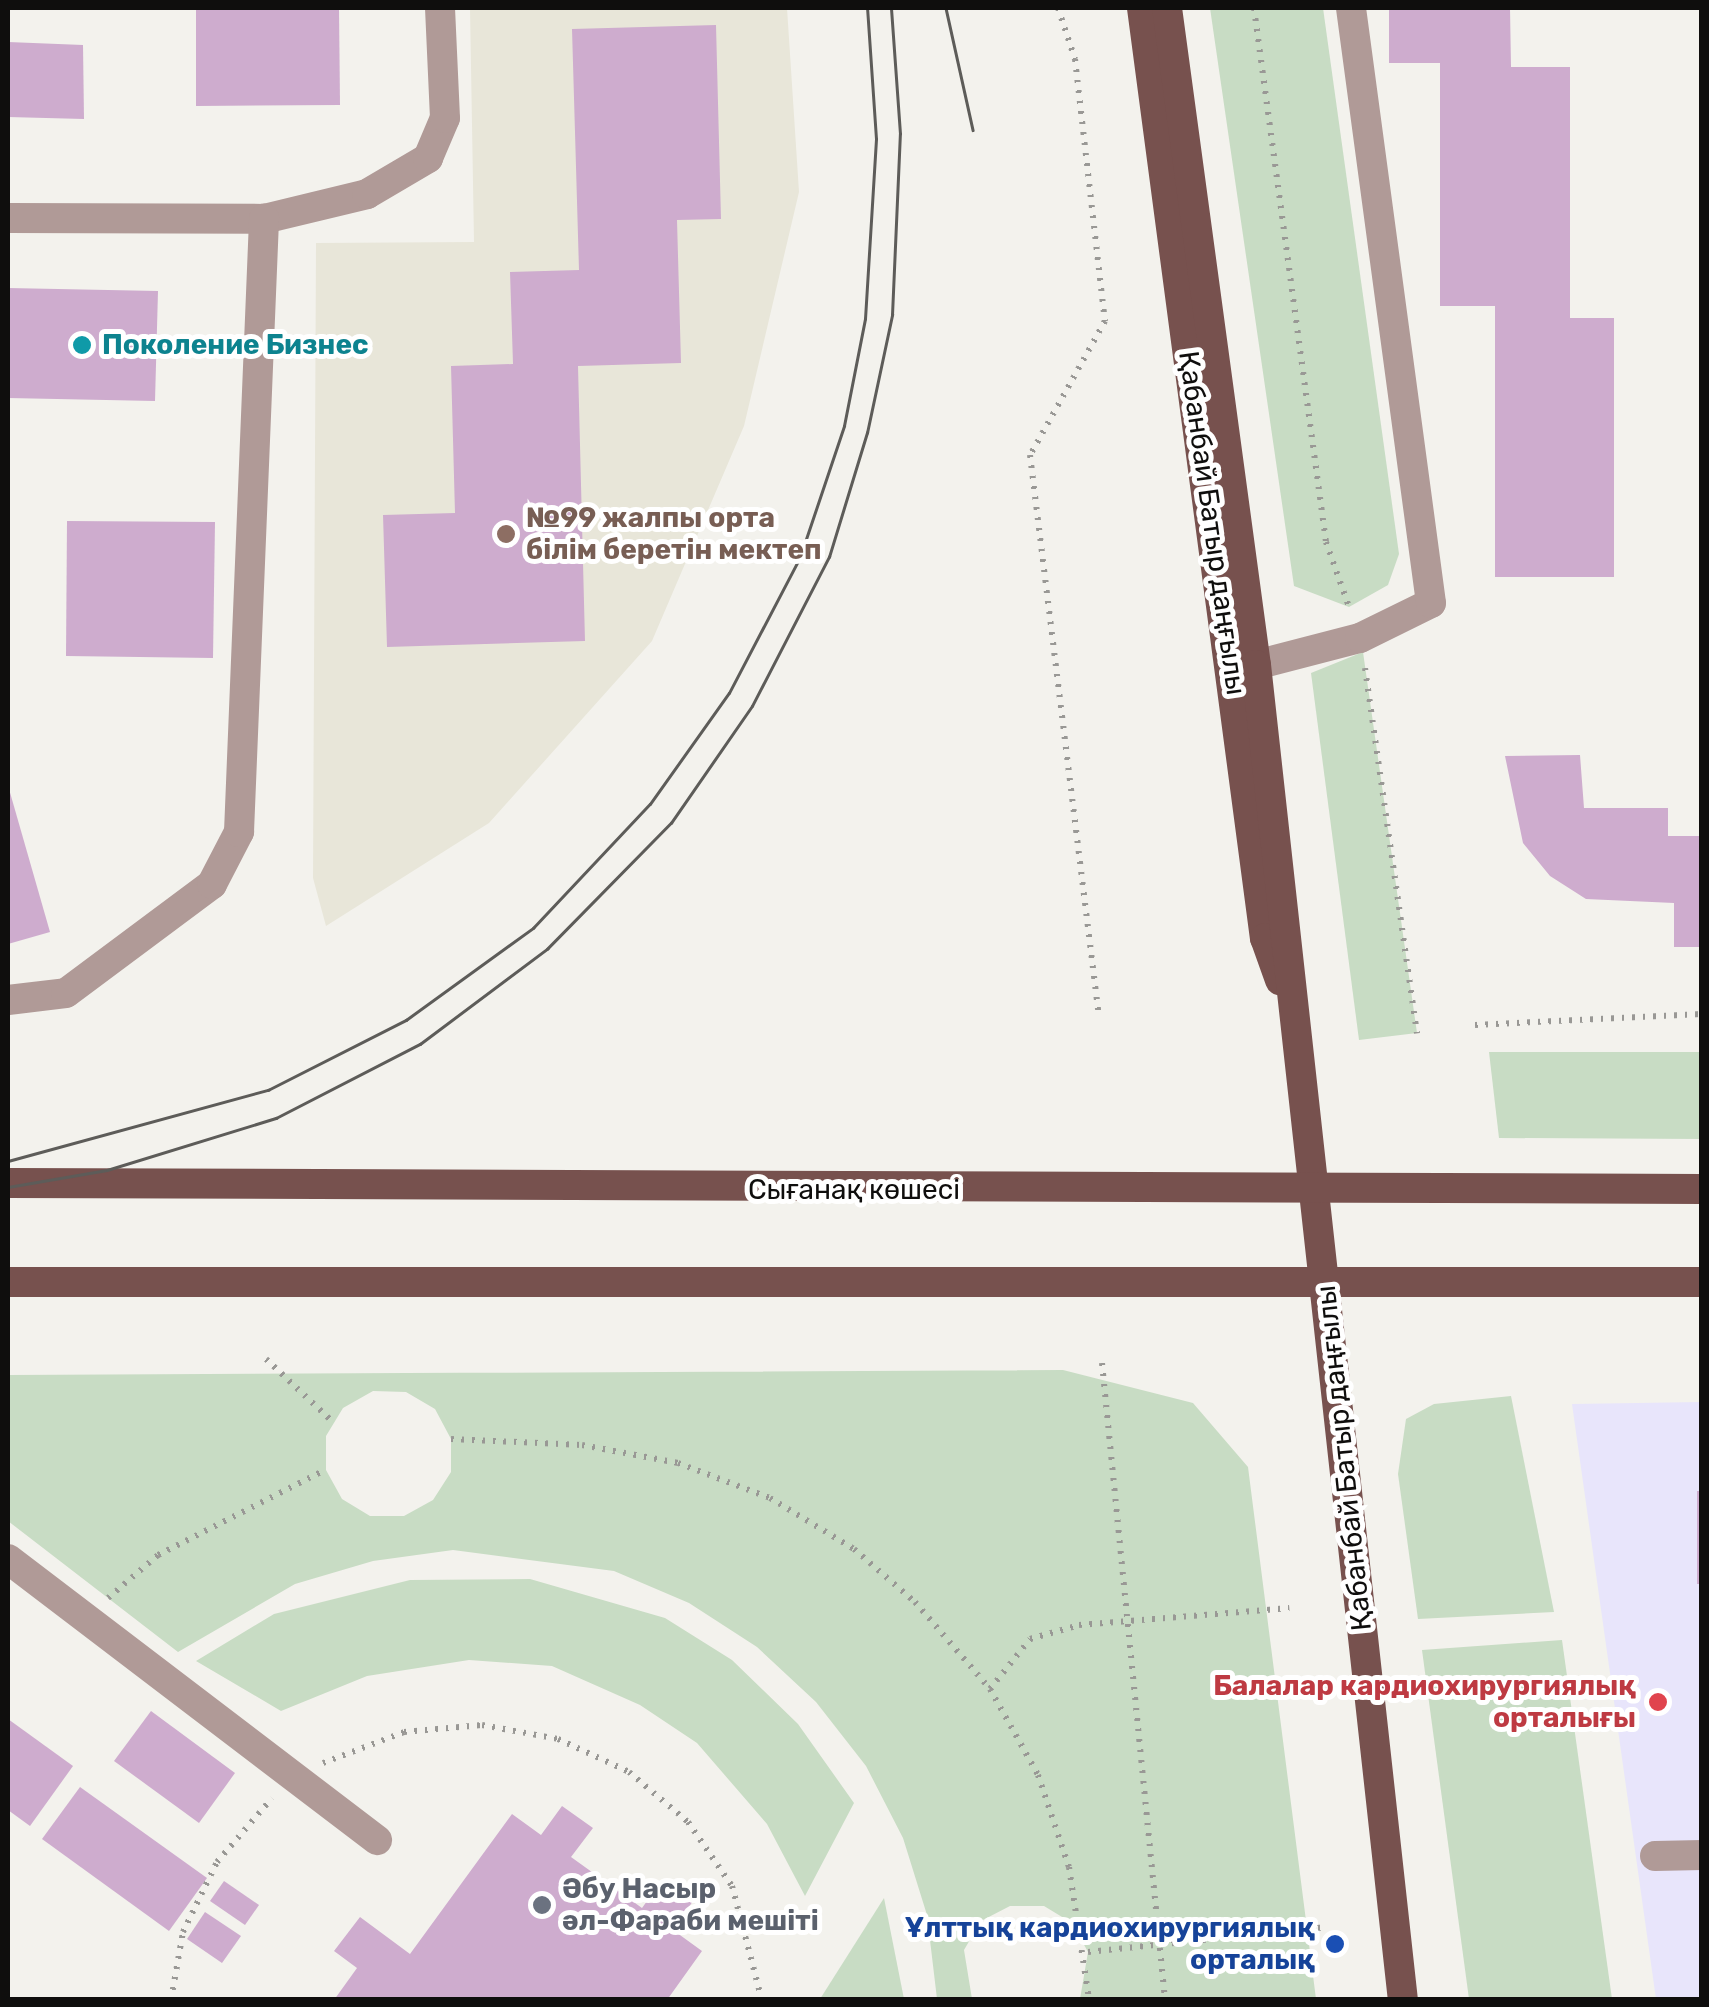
<!DOCTYPE html>
<meta charset="utf-8">
<style>
body{margin:0}
#map{position:relative;width:1709px;height:2007px;overflow:hidden;background:#f3f2ed;font-family:Rubik,sans-serif}
div>[style]{position:absolute}
[style*='--x']{left:calc(var(--x)*1px);top:calc(var(--y)*1px);width:calc(var(--w)*1px);rotate:calc(var(--a)*1deg)}
.built>*{inset:0;background:#e8e6d9}
.medical>*{inset:0;background:#e8e5fb}
.green>*{inset:0;background:#c8dcc4}
.building>*{inset:0;background:#ceacce}
.path>*{height:6px;margin-top:-3px;transform-origin:0;background:repeating-linear-gradient(90deg,#999895 0 2.5px,transparent 0 10.5px)}
.minor>*{height:30px;margin:-15px;padding:0 15px;transform-origin:15px;border-radius:15px;background:#b09a97}
.major>*{height:30px;margin:-15px;padding:0 15px;transform-origin:15px;border-radius:15px;background:#77514e}
.tram>*{height:2.5px;margin:-1.25px;padding:0 1.25px;transform-origin:1.25px;border-radius:1.25px;background:#5d5c59}
.dots>*{width:28px;height:28px;translate:-50% -50%;box-sizing:border-box;border:5px solid #fff;border-radius:50%}
span{translate:-50% -50%;white-space:nowrap;text-align:center;line-height:1.15;-webkit-text-stroke:10px #fff;paint-order:stroke}
.culture-label{font-size:28px;color:#0d838f;font-weight:700}
.left{translate:0 -50%;text-align:left}
.education-label{font-size:28px;color:#785e54;font-weight:700}
.street-label{font-size:28px;color:#0f0e0d}
.health-label{font-size:28px;color:#be3a42;font-weight:700}
.right{translate:-100% -50%;text-align:right}
.worship-label{font-size:28px;color:#5b616d;font-weight:700}
.transit-label{font-size:28px;color:#164399;font-weight:700}
.frame{position:absolute;inset:0;border:10px solid #0f0e0d;pointer-events:none}
</style>
<div id="map">
<div class="built">
<div style="clip-path:polygon(470px 8px,787px 8px,799px 192px,744px 426px,652px 641px,489px 823px,326px 926px,313px 878px,316px 243px,474px 242px)"></div>
</div>
<div class="medical">
<div style="clip-path:polygon(1701px 1402px,1701px 1999px,1656px 1999px,1572px 1404px)"></div>
</div>
<div class="green">
<div style="clip-path:polygon(1210px 8px,1323px 8px,1399px 554px,1388px 585px,1349px 607px,1294px 586px)"></div>
<div style="clip-path:polygon(1363px 652px,1417px 1033px,1359px 1040px,1311px 673px)"></div>
<div style="clip-path:polygon(1489px 1052px,1701px 1052px,1701px 1139px,1499px 1138px)"></div>
<div style="clip-path:polygon(evenodd,1063px 1370px,1193px 1403px,1248px 1467px,1316px 1999px,1080px 1999px,1088px 1952px,1072px 1923px,1044px 1906px,1010px 1906px,981px 1921px,964px 1950px,972px 1999px,937px 1999px,927px 1915px,903px 1838px,866px 1766px,816px 1702px,757px 1647px,689px 1603px,614px 1571px,453px 1550px,373px 1561px,295px 1584px,178px 1652px,8px 1521px,8px 1375px,1063px 1370px,373px 1391px,406px 1392px,435px 1409px,451px 1439px,451px 1472px,433px 1500px,404px 1516px,370px 1516px,342px 1499px,326px 1470px,326px 1436px,343px 1408px,373px 1391px)"></div>
<div style="clip-path:polygon(1511px 1396px,1554px 1612px,1418px 1619px,1398px 1474px,1406px 1419px,1434px 1404px)"></div>
<div style="clip-path:polygon(530px 1579px,665px 1618px,732px 1660px,798px 1724px,854px 1803px,805px 1896px,767px 1824px,697px 1743px,640px 1705px,552px 1666px,469px 1660px,367px 1676px,281px 1711px,196px 1661px,274px 1614px,410px 1580px)"></div>
<div style="clip-path:polygon(1562px 1640px,1612px 1999px,1469px 1999px,1422px 1650px)"></div>
<div style="clip-path:polygon(884px 1898px,904px 1999px,820px 1999px)"></div>
</div>
<div class="building">
<div style="clip-path:polygon(196px 8px,339px 8px,340px 105px,196px 106px)"></div>
<div style="clip-path:polygon(1389px 8px,1510px 8px,1511px 67px,1570px 67px,1570px 318px,1614px 318px,1614px 577px,1495px 577px,1495px 306px,1440px 306px,1440px 63px,1389px 63px)"></div>
<div style="clip-path:polygon(716px 25px,721px 219px,677px 220px,681px 363px,578px 366px,585px 641px,387px 647px,383px 515px,455px 513px,451px 366px,513px 364px,510px 272px,579px 270px,572px 29px)"></div>
<div style="clip-path:polygon(8px 42px,83px 45px,84px 119px,8px 117px)"></div>
<div style="clip-path:polygon(8px 288px,158px 291px,155px 401px,8px 398px)"></div>
<div style="clip-path:polygon(67px 521px,215px 522px,213px 658px,66px 656px)"></div>
<div style="clip-path:polygon(1580px 755px,1584px 808px,1668px 808px,1668px 836px,1702px 836px,1702px 947px,1674px 947px,1674px 903px,1586px 899px,1550px 876px,1523px 843px,1505px 756px)"></div>
<div style="clip-path:polygon(9px 789px,50px 932px,8px 944px,8px 789px)"></div>
<div style="clip-path:polygon(1697px 1491px,1702px 1491px,1702px 1584px,1697px 1584px)"></div>
<div style="clip-path:polygon(151px 1711px,235px 1773px,199px 1823px,114px 1761px)"></div>
<div style="clip-path:polygon(8px 1719px,73px 1766px,30px 1826px,8px 1810px)"></div>
<div style="clip-path:polygon(80px 1787px,207px 1878px,169px 1931px,42px 1839px)"></div>
<div style="clip-path:polygon(562px 1806px,593px 1828px,571px 1857px,642px 1908px,663px 1879px,693px 1901px,673px 1930px,702px 1951px,667px 2000px,334px 2000px,357px 1968px,334px 1951px,360px 1917px,410px 1954px,512px 1814px,541px 1835px)"></div>
<div style="clip-path:polygon(224px 1881px,259px 1905px,245px 1925px,210px 1901px)"></div>
<div style="clip-path:polygon(205px 1912px,241px 1936px,222px 1963px,187px 1939px)"></div>
</div>
<div class="path">
<div style="--x:1058;--y:8;--w:54;--a:71.6"></div>
<div style="--x:1075;--y:59;--w:264;--a:83.5"></div>
<div style="--x:1105;--y:321;--w:154;--a:119.2"></div>
<div style="--x:1030;--y:455;--w:566;--a:83"></div>
<div style="--x:1254;--y:8;--w:539;--a:82.32"></div>
<div style="--x:1326;--y:542;--w:69;--a:70.5"></div>
<div style="--x:1365;--y:668;--w:369;--a:81.9"></div>
<div style="--x:1475;--y:1025;--w:227;--a:-2.8"></div>
<div style="--x:266;--y:1359;--w:93;--a:43.3"></div>
<div style="--x:1102;--y:1363;--w:640;--a:84.35"></div>
<div style="--x:451;--y:1439;--w:131;--a:2.6"></div>
<div style="--x:582;--y:1445;--w:98;--a:10.6"></div>
<div style="--x:678;--y:1463;--w:98;--a:20.8"></div>
<div style="--x:770;--y:1498;--w:98;--a:31.3"></div>
<div style="--x:854;--y:1549;--w:81;--a:41"></div>
<div style="--x:915;--y:1602;--w:115;--a:49.2"></div>
<div style="--x:990;--y:1689;--w:98;--a:60.8"></div>
<div style="--x:1038;--y:1775;--w:97;--a:71.4"></div>
<div style="--x:1069;--y:1867;--w:134;--a:81.4"></div>
<div style="--x:108;--y:1598;--w:66;--a:-40.7"></div>
<div style="--x:158;--y:1555;--w:187;--a:-27"></div>
<div style="--x:990;--y:1689;--w:64;--a:-51.3"></div>
<div style="--x:1030;--y:1639;--w:51;--a:-15.9"></div>
<div style="--x:1079;--y:1625;--w:211;--a:-4.6"></div>
<div style="--x:323;--y:1763;--w:87;--a:-20.9"></div>
<div style="--x:404;--y:1732;--w:78;--a:-5.1"></div>
<div style="--x:482;--y:1725;--w:77;--a:10.4"></div>
<div style="--x:558;--y:1739;--w:78;--a:24.9"></div>
<div style="--x:629;--y:1772;--w:77;--a:40.3"></div>
<div style="--x:688;--y:1822;--w:78;--a:55.5"></div>
<div style="--x:732;--y:1886;--w:118;--a:75.3"></div>
<div style="--x:1088;--y:1952;--w:240;--a:-6"></div>
<div style="--x:171;--y:2000;--w:69;--a:-80"></div>
<div style="--x:183;--y:1932;--w:78;--a:-64.1"></div>
<div style="--x:217;--y:1862;--w:84;--a:-49.3"></div>
</div>
<div class="minor">
<div style="--x:8;--y:218;--w:256;--a:0.2"></div>
<div style="--x:264;--y:219;--w:106;--a:-13.6"></div>
<div style="--x:367;--y:194;--w:71;--a:-30.5"></div>
<div style="--x:428;--y:158;--w:43;--a:-67"></div>
<div style="--x:445;--y:118;--w:110;--a:-92.6"></div>
<div style="--x:1256;--y:665;--w:107;--a:-14.6"></div>
<div style="--x:1360;--y:638;--w:79;--a:-26.2"></div>
<div style="--x:1431;--y:603;--w:600;--a:-97.66"></div>
<div style="--x:8;--y:1000;--w:58;--a:-6.9"></div>
<div style="--x:66;--y:993;--w:182;--a:-36.7"></div>
<div style="--x:212;--y:884;--w:59;--a:-62.6"></div>
<div style="--x:239;--y:832;--w:614;--a:-87.66"></div>
<div style="--x:8;--y:1559;--w:464;--a:37.3"></div>
<div style="--x:1655;--y:1856;--w:47;--a:-1.2"></div>
</div>
<div class="major">
<div style="--x:1142;--y:8;--w:938;--a:82.47"></div>
<div style="--x:1265;--y:938;--w:45;--a:70.3"></div>
<div style="--x:1167;--y:8;--w:663;--a:82.29"></div>
<div style="--x:1256;--y:665;--w:1343;--a:83.72"></div>
<div style="--x:8;--y:1183;--w:1694;--a:0.2"></div>
<div style="--x:8;--y:1282;--w:1694;--a:0"></div>
</div>
<div class="tram">
<div style="--x:946;--y:8;--w:125;--a:77.5"></div>
<div style="--x:8;--y:1161;--w:270;--a:-15.3"></div>
<div style="--x:268;--y:1090;--w:155;--a:-26.9"></div>
<div style="--x:406;--y:1020;--w:157;--a:-35.9"></div>
<div style="--x:533;--y:928;--w:170;--a:-46.7"></div>
<div style="--x:650;--y:804;--w:136;--a:-54.6"></div>
<div style="--x:729;--y:693;--w:153;--a:-62.4"></div>
<div style="--x:800;--y:557;--w:138;--a:-71.4"></div>
<div style="--x:844;--y:426;--w:109;--a:-78.9"></div>
<div style="--x:865;--y:319;--w:180;--a:-86.5"></div>
<div style="--x:876;--y:139;--w:131;--a:-93.9"></div>
<div style="--x:8;--y:1187;--w:100;--a:-9.7"></div>
<div style="--x:107;--y:1170;--w:177;--a:-17.1"></div>
<div style="--x:276;--y:1118;--w:162;--a:-27.2"></div>
<div style="--x:420;--y:1044;--w:159;--a:-36.8"></div>
<div style="--x:547;--y:949;--w:177;--a:-45.5"></div>
<div style="--x:671;--y:823;--w:142;--a:-55.3"></div>
<div style="--x:752;--y:706;--w:168;--a:-62.7"></div>
<div style="--x:829;--y:557;--w:130;--a:-73"></div>
<div style="--x:867;--y:433;--w:121;--a:-78"></div>
<div style="--x:892;--y:315;--w:181;--a:-87.5"></div>
<div style="--x:900;--y:134;--w:126;--a:-94.1"></div>
</div>
<div class="dots">
<div style="left:82px;top:345px;background:#0f9aa8"></div>
<div style="left:506px;top:534px;background:#8d6e63"></div>
<div style="left:1658px;top:1702px;background:#e0444e"></div>
<div style="left:542px;top:1905px;background:#6b7280"></div>
<div style="left:1335px;top:1944px;background:#1a4fb4"></div>
</div>
<div class="culture-label">
<span class="left" style="left:102px;top:345px">Поколение Бизнес</span>
</div>
<div class="education-label">
<span class="left" style="left:526px;top:534px">№99 жалпы орта<br>білім беретін мектеп</span>
</div>
<div class="street-label">
<span style="left:1212px;top:523px;rotate:82deg">Қабанбай Батыр даңғылы</span>
<span style="left:854px;top:1190px">Сығанақ көшесі</span>
<span style="left:1344px;top:1458px;rotate:-96deg">Қабанбай Батыр даңғылы</span>
</div>
<div class="health-label">
<span class="right" style="left:1636px;top:1702px">Балалар кардиохирургиялық<br>орталығы</span>
</div>
<div class="worship-label">
<span class="left" style="left:562px;top:1905px">Әбу Насыр<br>әл-Фараби мешіті</span>
</div>
<div class="transit-label">
<span class="right" style="left:1315px;top:1944px">Ұлттық кардиохирургиялық<br>орталық</span>
</div>
<div class="frame"></div>
</div>
